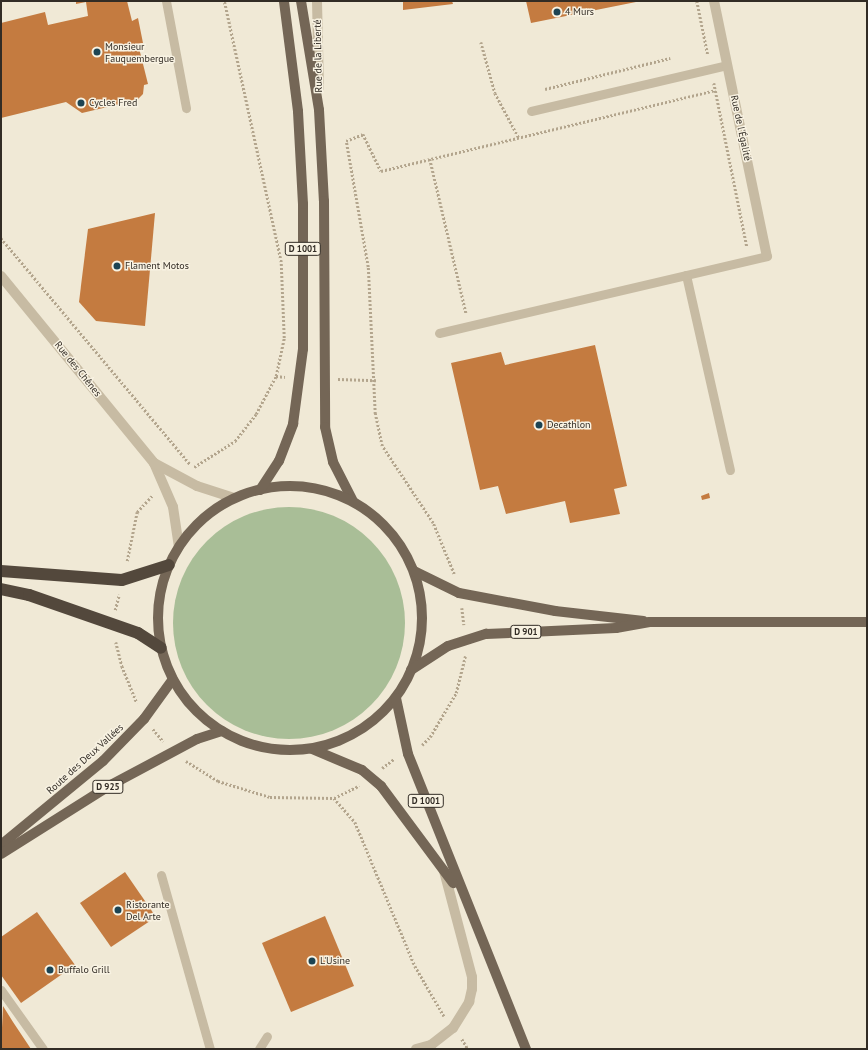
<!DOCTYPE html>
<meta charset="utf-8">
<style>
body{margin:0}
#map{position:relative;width:868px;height:1050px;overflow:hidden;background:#f0e9d6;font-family:"PT Sans",sans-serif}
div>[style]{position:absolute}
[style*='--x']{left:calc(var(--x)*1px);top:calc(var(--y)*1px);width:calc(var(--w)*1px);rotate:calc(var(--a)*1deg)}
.green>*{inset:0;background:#a9be97}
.round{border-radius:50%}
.building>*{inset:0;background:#c47b40}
.path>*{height:2.5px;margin-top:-1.25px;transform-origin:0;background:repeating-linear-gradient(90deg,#b3a58d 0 2px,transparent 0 4px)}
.lane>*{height:9px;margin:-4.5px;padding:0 4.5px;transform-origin:4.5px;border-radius:4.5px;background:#c7bba3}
.street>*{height:10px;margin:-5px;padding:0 5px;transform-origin:5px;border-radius:5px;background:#c7bba3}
.primary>*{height:10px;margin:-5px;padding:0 5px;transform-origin:5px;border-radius:5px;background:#746656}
.primary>.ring{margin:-5px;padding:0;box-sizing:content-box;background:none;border:10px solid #746656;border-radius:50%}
.highway>*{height:12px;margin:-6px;padding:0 6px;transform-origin:6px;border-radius:6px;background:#53483c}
.dots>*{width:11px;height:11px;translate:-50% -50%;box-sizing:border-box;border:2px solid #f8f2e2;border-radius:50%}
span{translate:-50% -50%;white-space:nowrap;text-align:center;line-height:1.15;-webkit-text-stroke:3px #f8f2e2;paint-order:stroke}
.shield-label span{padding:1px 3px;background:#f8f2e2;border:1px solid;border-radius:3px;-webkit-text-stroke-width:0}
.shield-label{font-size:9px;color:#322c25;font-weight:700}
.poi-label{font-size:10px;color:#322c25}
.left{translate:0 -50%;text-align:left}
.street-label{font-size:10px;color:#322c25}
.frame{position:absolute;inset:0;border:2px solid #322c25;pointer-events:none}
</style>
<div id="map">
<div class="green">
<div class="round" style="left:173px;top:507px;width:232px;height:232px"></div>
</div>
<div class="building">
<div style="clip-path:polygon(76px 1px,127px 1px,132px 21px,138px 18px,143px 43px,138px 44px,148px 84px,144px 85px,143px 94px,137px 100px,82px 113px,66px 102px,1px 118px,1px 23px,45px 12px,48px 25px,88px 16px,86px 2px,76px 4px)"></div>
<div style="clip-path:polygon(403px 1px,452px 1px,453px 4px,403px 10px)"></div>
<div style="clip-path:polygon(526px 1px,636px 1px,636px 2px,531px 23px)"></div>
<div style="clip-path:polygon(155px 213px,145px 326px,96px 321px,79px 302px,88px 229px)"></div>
<div style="clip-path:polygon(595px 345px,627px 486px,614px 489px,620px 514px,570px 523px,565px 501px,506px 514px,498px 486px,480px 490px,451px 363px,501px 352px,505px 365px)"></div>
<div style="clip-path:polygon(709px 493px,710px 498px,702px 500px,701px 496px)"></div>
<div style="clip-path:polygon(125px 872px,156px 917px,111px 947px,80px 903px)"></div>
<div style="clip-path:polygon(37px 912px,75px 965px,21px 1003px,1px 975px,1px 937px)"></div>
<div style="clip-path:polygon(325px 916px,354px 986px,291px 1012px,262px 943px)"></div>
<div style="clip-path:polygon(3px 1006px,13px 1022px,31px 1049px,1px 1049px)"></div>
</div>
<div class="path">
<div style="--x:697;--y:1;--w:55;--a:78.5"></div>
<div style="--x:481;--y:42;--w:53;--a:74.6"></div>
<div style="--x:495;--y:93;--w:51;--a:61.9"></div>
<div style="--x:714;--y:83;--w:167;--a:78.6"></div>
<div style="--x:545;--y:89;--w:129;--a:-13.9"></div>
<div style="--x:430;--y:159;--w:158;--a:76.8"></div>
<div style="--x:1;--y:238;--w:295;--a:50.1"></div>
<div style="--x:276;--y:376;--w:9;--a:6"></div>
<div style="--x:338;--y:379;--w:38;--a:2"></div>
<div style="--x:194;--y:467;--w:49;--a:-32.4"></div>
<div style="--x:235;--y:441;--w:34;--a:-52"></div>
<div style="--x:256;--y:414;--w:43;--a:-62.2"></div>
<div style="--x:276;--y:376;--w:39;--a:-78"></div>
<div style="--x:284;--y:338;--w:76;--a:-92.3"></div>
<div style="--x:281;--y:262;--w:267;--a:-102.3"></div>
<div style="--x:127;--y:561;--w:50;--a:-78.5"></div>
<div style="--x:137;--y:512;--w:22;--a:-47"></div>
<div style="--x:454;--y:574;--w:55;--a:-112.4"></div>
<div style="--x:433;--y:523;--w:92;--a:-123.5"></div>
<div style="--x:382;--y:446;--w:33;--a:-102"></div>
<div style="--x:375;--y:414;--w:147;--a:-92.7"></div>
<div style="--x:368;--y:267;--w:128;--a:-99.9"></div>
<div style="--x:346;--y:141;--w:18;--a:-22"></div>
<div style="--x:363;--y:134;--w:41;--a:64.1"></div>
<div style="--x:381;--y:171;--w:344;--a:-13.6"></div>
<div style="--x:462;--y:608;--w:17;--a:83"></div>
<div style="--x:115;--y:610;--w:16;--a:-75"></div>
<div style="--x:116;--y:642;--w:25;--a:76"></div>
<div style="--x:122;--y:666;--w:40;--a:68"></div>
<div style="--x:153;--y:729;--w:16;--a:50"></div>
<div style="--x:422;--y:745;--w:11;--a:-45"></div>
<div style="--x:430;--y:737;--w:51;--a:-59.4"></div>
<div style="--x:456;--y:693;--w:38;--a:-76"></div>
<div style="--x:186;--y:761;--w:38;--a:32"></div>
<div style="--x:218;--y:781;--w:54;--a:17.1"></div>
<div style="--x:270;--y:797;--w:64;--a:0.9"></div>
<div style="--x:334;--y:798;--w:28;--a:-26"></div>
<div style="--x:382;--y:768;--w:15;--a:-37"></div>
<div style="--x:334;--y:798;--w:32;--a:49"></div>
<div style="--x:355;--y:822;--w:156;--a:67.4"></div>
<div style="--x:415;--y:966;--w:58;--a:59.9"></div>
<div style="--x:462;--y:1039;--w:12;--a:59"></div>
</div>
<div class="lane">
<div style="--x:166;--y:1;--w:109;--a:79.4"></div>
<div style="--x:531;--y:111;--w:201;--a:-13.2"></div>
<div style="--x:686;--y:275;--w:200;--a:77.3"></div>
<div style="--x:439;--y:333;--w:337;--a:-13.2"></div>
<div style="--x:161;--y:875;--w:181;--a:74.3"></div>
<div style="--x:1;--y:990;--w:72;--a:54.6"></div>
<div style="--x:259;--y:1049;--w:15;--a:-58"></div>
</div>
<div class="street">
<div style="--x:317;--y:1;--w:87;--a:88.7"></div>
<div style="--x:714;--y:1;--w:260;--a:78.3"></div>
<div style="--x:1;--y:276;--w:242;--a:50.7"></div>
<div style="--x:154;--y:463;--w:48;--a:66.6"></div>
<div style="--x:173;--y:507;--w:40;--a:81.5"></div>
<div style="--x:154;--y:463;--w:49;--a:28.1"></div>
<div style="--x:197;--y:486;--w:39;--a:18"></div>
<div style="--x:416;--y:1049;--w:16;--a:-15"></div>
<div style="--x:431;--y:1045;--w:28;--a:-38"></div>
<div style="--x:453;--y:1028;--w:31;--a:-58"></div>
<div style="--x:469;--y:1002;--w:13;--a:-77"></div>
<div style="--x:472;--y:989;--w:12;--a:-90"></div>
<div style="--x:472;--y:977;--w:110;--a:-104.8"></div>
</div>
<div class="primary">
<div style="--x:301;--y:1;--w:110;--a:80.6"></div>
<div style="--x:319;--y:110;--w:91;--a:86.9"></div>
<div style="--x:324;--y:201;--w:226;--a:89.7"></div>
<div style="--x:325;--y:427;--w:36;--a:77"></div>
<div style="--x:333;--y:462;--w:44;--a:62.9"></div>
<div class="ring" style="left:158px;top:486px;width:254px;height:254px"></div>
<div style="--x:260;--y:490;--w:35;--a:-57"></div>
<div style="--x:279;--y:461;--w:40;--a:-69"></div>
<div style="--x:293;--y:424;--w:76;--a:-82.4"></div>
<div style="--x:303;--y:349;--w:145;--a:-90"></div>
<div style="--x:303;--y:204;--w:93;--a:-93.1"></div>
<div style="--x:298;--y:111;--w:111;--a:-97.3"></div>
<div style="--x:414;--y:571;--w:50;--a:26.1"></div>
<div style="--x:459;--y:593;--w:98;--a:10.6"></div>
<div style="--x:555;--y:611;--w:89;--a:6.5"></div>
<div style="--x:411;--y:670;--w:44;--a:-33"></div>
<div style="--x:448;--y:646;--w:40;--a:-18"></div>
<div style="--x:486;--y:634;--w:130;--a:-2.6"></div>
<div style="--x:616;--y:628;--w:34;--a:-10"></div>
<div style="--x:649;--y:622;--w:218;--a:0"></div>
<div style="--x:396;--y:698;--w:57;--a:77.9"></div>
<div style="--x:408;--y:754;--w:318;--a:68.2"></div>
<div style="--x:312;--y:749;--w:54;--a:22.8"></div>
<div style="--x:362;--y:770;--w:25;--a:40"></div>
<div style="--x:381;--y:786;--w:121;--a:53.4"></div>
<div style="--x:1;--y:845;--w:132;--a:-39.5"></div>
<div style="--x:103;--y:761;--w:59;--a:-45.7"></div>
<div style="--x:144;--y:719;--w:49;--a:-54.1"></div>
<div style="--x:1;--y:854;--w:128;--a:-32.2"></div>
<div style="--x:109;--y:786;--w:100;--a:-28.1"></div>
<div style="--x:197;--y:739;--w:26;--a:-18"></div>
</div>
<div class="highway">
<div style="--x:1;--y:571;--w:121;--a:4.3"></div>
<div style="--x:122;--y:580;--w:49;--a:-17.7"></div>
<div style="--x:1;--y:589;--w:29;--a:12"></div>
<div style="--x:29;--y:595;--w:115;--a:19.2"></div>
<div style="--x:138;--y:633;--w:27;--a:33"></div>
</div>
<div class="dots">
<div style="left:557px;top:12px;background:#1c4453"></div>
<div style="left:97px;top:52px;background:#1c4453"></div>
<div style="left:81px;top:103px;background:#1c4453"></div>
<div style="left:117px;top:266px;background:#1c4453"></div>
<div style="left:539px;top:425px;background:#1c4453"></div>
<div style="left:118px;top:910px;background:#1c4453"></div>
<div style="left:312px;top:961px;background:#1c4453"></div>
<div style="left:50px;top:970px;background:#1c4453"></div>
</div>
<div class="shield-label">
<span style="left:303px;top:249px">D 1001</span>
<span style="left:526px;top:632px">D 901</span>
<span style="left:108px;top:787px">D 925</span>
<span style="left:426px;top:801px">D 1001</span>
</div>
<div class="poi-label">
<span class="left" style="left:565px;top:12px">4 Murs</span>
<span class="left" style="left:105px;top:52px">Monsieur<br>Fauquembergue</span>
<span class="left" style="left:89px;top:103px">Cycles Fred</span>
<span class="left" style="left:125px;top:266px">Flament Motos</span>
<span class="left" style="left:547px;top:425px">Decathlon</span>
<span class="left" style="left:126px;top:910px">Ristorante<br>Del Arte</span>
<span class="left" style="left:320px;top:961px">L'Usine</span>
<span class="left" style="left:58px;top:970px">Buffalo Grill</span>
</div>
<div class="street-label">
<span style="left:318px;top:56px;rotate:-91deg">Rue de la Liberté</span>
<span style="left:741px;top:128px;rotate:78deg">Rue de l'Égalité</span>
<span style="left:78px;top:369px;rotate:51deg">Rue des Chênes</span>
<span style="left:85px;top:759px;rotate:-42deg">Route des Deux Vallées</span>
</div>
<div class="frame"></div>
</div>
